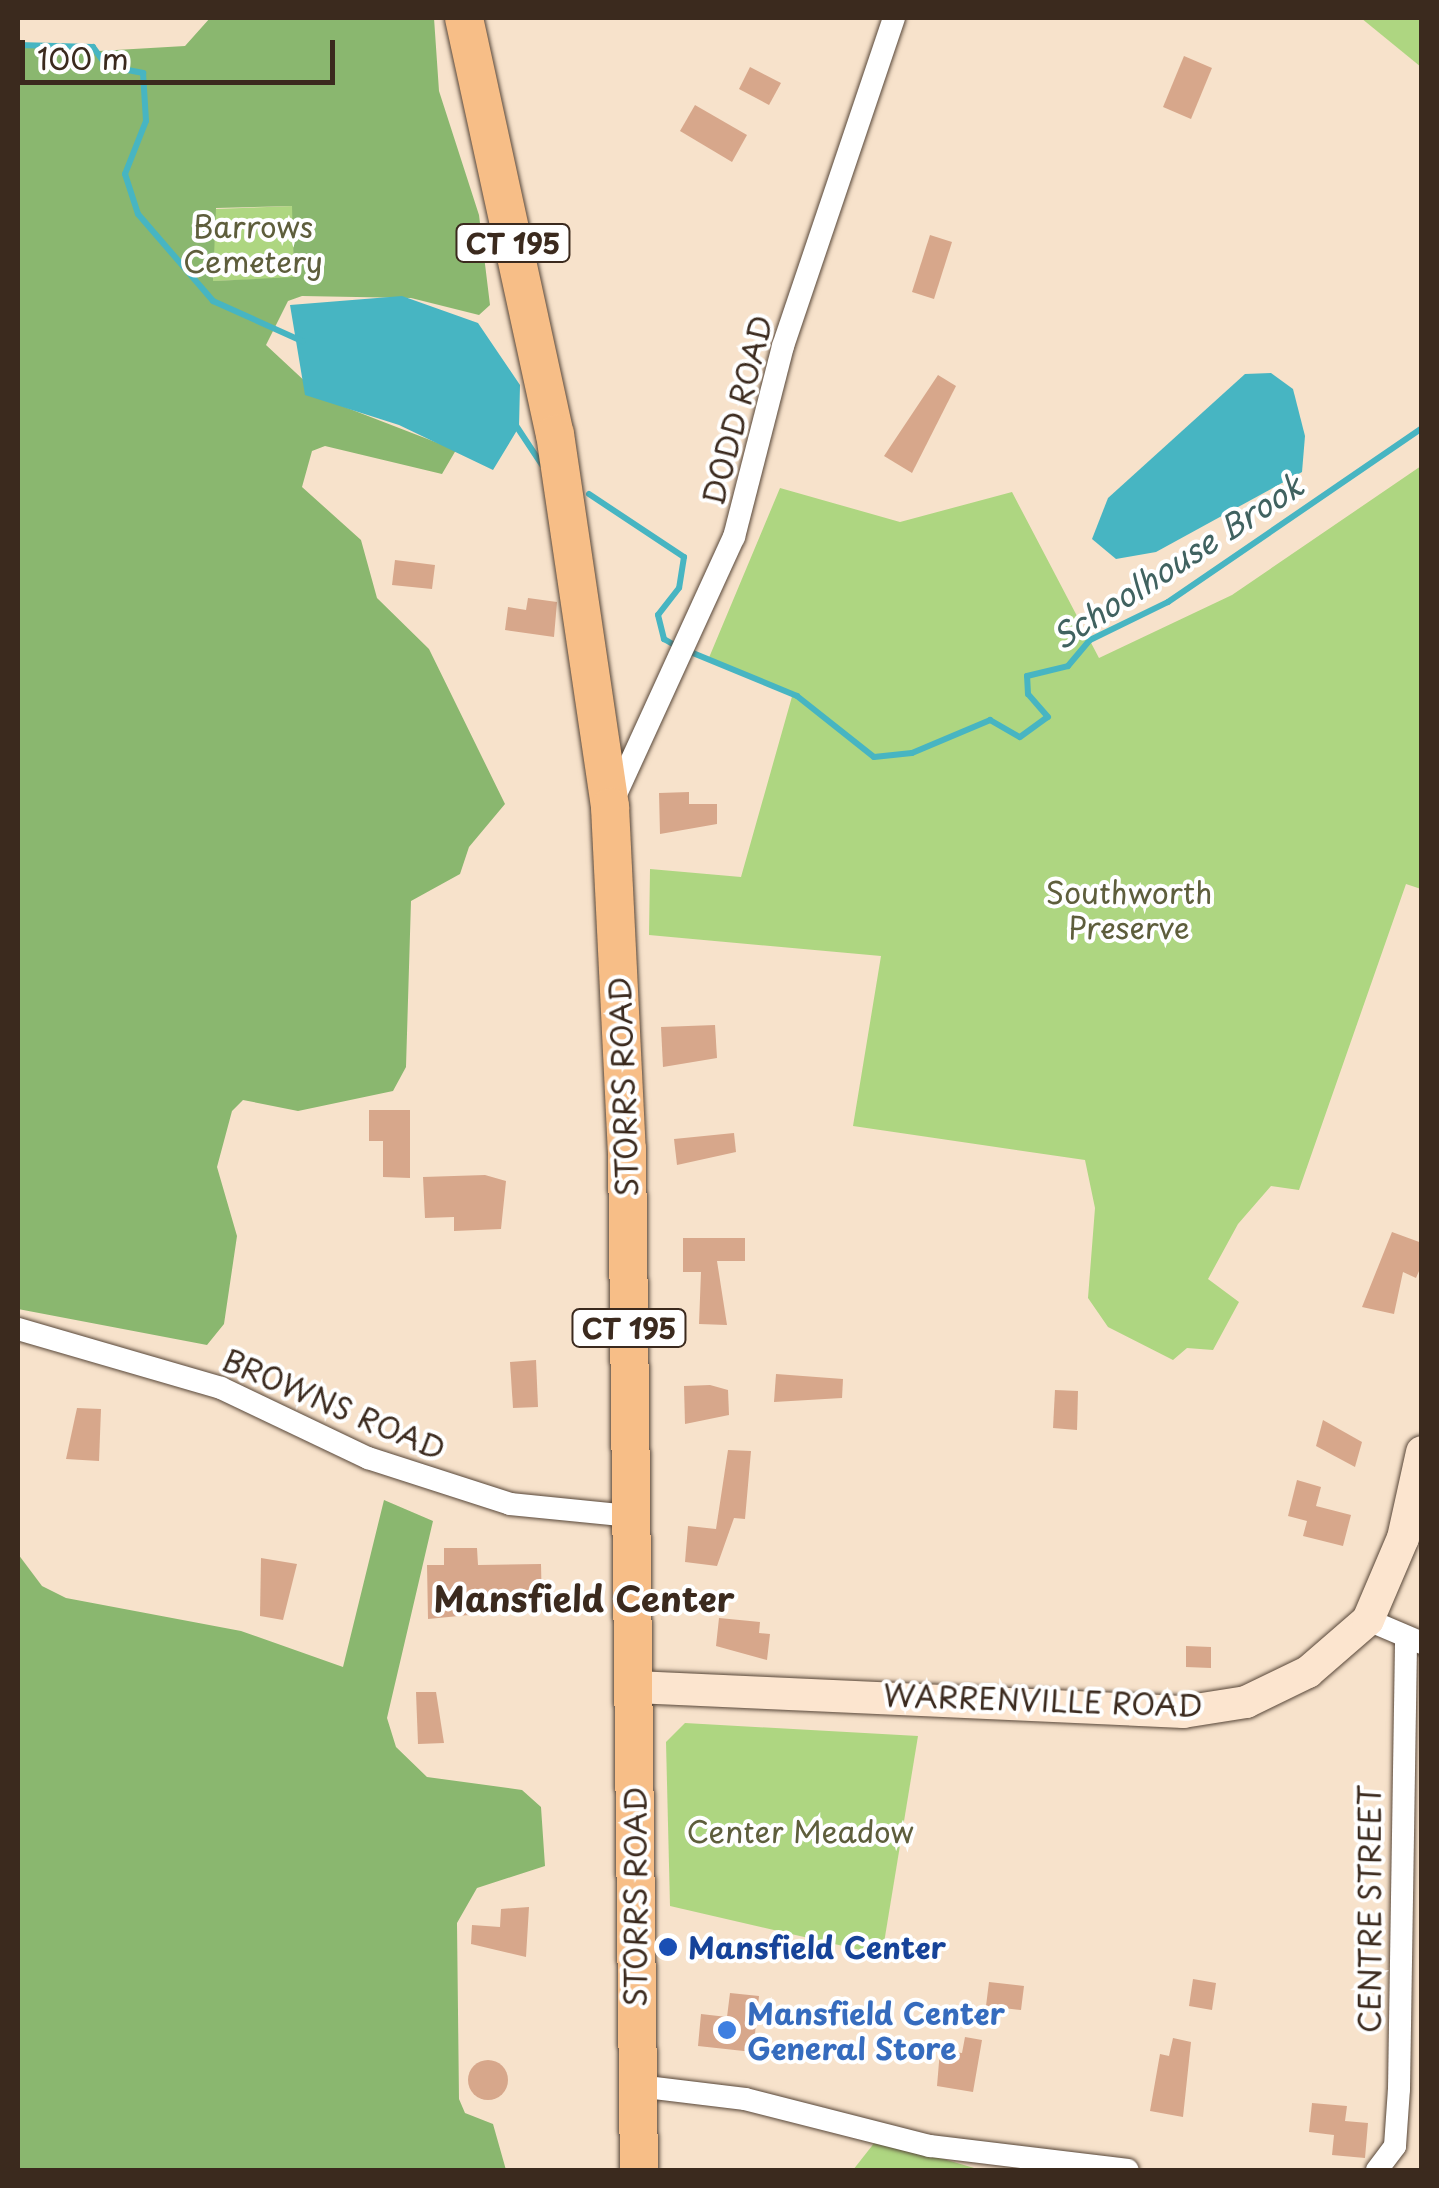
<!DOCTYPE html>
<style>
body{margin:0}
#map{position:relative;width:1439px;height:2188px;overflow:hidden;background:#f7e2cb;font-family:"Playpen Sans",sans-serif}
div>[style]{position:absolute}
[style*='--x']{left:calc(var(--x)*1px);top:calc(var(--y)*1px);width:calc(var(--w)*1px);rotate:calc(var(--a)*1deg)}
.green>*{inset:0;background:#aed681}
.forest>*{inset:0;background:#8ab76f}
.water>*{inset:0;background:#47b5c2}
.stream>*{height:6px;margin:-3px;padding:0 3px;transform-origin:3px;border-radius:3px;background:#47b5c2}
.building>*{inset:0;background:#d7a78b}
.round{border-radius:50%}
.roads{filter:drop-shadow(0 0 2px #574638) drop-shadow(0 0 2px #574638)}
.street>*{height:22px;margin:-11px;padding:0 11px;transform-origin:11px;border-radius:11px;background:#fff}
.secondary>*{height:32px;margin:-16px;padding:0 16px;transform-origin:16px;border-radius:16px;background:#fce5cf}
.primary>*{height:38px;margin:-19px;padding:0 19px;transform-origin:19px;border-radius:19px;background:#f7be87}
.dots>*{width:28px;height:28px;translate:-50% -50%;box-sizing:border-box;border:5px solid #fff;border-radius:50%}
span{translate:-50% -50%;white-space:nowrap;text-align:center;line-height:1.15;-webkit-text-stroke:8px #fff;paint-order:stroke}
.shield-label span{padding:2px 8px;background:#fff;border:2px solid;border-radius:8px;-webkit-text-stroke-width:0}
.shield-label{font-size:28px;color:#3b2a1e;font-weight:700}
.park-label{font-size:30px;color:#5e5e3c}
.street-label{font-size:30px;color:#3b2a1e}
.transit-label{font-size:30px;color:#164399;font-weight:700}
.left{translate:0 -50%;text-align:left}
.shop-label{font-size:30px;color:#366cbe;font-weight:700}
.water-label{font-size:32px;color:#406260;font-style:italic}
.quarter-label{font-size:35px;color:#3b2a1e;font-weight:700}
.frame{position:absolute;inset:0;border:20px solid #3b2a1e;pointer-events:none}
.scale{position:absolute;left:20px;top:40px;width:315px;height:45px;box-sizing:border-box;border:5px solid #3b2a1e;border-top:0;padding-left:12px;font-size:30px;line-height:35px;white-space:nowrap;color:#3b2a1e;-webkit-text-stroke:8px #fff;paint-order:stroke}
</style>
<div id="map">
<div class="green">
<div style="clip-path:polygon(1361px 18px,1421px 18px,1421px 67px)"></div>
<div style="clip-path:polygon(293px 206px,294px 278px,213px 281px,215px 209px)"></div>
<div style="clip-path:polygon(1421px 466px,1421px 889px,1406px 884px,1299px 1190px,1271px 1186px,1238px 1224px,1208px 1279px,1239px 1302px,1213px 1350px,1187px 1348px,1173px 1360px,1108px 1327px,1088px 1298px,1095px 1208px,1085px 1160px,853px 1126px,881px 956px,649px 935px,650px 869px,741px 877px,793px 693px,708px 660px,780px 488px,900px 522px,1012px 492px,1099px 658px,1232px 595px)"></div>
<div style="clip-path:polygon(685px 1723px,918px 1736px,882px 1955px,670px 1906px,666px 1742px)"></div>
<div style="clip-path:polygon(875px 2142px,940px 2158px,981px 2170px,853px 2170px)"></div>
</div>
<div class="forest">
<div style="clip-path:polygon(evenodd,210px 18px,434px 18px,439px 91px,479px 215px,490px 305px,479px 315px,411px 298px,302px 296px,288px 301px,266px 345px,324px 399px,456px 450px,442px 474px,325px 446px,312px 451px,302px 487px,361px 540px,377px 598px,429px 649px,505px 804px,469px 847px,460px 874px,411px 901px,406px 1067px,393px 1091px,298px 1111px,243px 1100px,232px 1111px,217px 1167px,237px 1236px,224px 1324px,207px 1345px,18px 1309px,18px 42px,99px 51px,185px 46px,210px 18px,292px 206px,294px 277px,213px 281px,216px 208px,292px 206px)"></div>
<div style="clip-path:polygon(384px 1500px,433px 1521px,387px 1718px,396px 1747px,427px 1777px,522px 1790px,541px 1807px,545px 1866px,477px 1888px,457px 1923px,459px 2099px,465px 2113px,493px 2124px,506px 2170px,18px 2170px,18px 1554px,42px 1586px,66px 1598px,241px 1631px,343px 1667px)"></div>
</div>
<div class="water">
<div style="clip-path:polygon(402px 296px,478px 323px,520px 385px,519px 427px,493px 470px,399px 425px,305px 395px,290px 305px)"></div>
<div style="clip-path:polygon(1271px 373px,1293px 389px,1305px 436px,1302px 472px,1156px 552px,1116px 559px,1092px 539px,1108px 498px,1245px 374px)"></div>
</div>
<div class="stream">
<div style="--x:18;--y:45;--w:75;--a:1.5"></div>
<div style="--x:93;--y:47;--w:24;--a:54"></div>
<div style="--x:107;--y:66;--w:37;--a:11"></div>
<div style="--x:143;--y:73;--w:48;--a:86.4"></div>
<div style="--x:146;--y:121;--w:57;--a:111.6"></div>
<div style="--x:125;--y:174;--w:42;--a:72"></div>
<div style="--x:138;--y:214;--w:115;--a:49.2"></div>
<div style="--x:213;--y:301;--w:98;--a:24.2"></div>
<div style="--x:515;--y:424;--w:49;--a:56.6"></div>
<div style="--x:589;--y:494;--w:114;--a:33.6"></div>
<div style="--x:684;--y:557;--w:31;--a:99"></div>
<div style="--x:679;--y:588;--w:34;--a:128"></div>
<div style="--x:658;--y:615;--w:25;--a:76"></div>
<div style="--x:664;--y:639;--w:14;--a:30"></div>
<div style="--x:688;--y:651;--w:118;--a:22.4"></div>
<div style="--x:797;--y:696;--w:98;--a:38.4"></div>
<div style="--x:874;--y:757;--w:38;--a:-6"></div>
<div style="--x:912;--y:753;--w:85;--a:-22.9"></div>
<div style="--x:990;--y:720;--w:34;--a:30"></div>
<div style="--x:1020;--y:737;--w:34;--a:-36"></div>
<div style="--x:1048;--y:717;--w:30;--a:-131"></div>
<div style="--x:1028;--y:694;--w:18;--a:-93"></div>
<div style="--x:1027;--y:676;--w:42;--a:-13.7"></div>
<div style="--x:1068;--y:666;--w:34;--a:-50"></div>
<div style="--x:1090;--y:640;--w:87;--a:-26"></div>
<div style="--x:1168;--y:602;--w:308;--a:-34.4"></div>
</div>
<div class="building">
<div style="clip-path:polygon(1184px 56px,1212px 68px,1191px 119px,1163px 107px)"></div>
<div style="clip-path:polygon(750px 67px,781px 83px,769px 105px,739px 89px)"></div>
<div style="clip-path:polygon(695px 105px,747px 135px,732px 162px,680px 131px)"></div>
<div style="clip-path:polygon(930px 235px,952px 242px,934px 299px,912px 292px)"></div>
<div style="clip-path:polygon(938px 375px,956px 386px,912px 473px,884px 456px)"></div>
<div style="clip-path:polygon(395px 560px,435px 565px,432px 589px,392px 585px)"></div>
<div style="clip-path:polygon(528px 598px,557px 602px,554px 637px,505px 630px,508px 607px,526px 610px)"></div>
<div style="clip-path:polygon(689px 792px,689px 804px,717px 804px,717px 824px,660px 834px,659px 793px)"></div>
<div style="clip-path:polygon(715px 1025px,717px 1058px,663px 1067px,661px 1027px)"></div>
<div style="clip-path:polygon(369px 1110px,410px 1110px,410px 1178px,383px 1177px,383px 1141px,369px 1141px)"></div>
<div style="clip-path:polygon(734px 1133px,736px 1152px,677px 1165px,674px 1139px)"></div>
<div style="clip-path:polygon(485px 1175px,506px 1181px,501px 1229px,454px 1231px,454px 1217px,425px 1218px,423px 1177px)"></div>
<div style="clip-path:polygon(1392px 1232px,1422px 1243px,1422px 1264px,1416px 1278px,1403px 1272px,1394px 1314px,1362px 1307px)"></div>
<div style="clip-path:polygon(683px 1238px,745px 1238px,745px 1261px,717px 1261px,727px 1325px,699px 1324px,701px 1272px,683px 1272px)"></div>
<div style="clip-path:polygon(536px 1360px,538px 1407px,513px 1408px,510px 1362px)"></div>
<div style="clip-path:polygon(776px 1374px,843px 1379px,842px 1398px,774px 1402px)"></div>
<div style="clip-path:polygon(710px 1385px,728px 1390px,729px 1415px,685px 1424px,684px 1386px)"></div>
<div style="clip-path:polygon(1055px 1390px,1078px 1391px,1077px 1430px,1053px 1428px)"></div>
<div style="clip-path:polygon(77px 1408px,101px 1409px,99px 1461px,66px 1459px)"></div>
<div style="clip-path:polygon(1323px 1420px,1362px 1442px,1355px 1467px,1316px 1446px)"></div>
<div style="clip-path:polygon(728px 1450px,751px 1451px,745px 1519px,734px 1518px,717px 1566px,685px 1562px,688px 1526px,716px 1529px)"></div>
<div style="clip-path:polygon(1297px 1480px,1321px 1487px,1316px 1506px,1351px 1515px,1343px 1546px,1303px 1536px,1307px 1521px,1288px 1516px)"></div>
<div style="clip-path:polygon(444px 1548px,477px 1548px,478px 1565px,541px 1564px,542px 1608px,428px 1619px,427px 1565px,444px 1565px)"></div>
<div style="clip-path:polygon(261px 1558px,297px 1564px,283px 1620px,260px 1616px)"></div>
<div style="clip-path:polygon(719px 1618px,760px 1622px,759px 1633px,770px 1634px,767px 1660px,716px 1646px)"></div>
<div style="clip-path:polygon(1186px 1646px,1211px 1647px,1211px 1668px,1186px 1667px)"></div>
<div style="clip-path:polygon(416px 1692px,436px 1692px,444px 1743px,418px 1744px)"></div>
<div style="clip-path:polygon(529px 1907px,526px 1957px,471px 1944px,472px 1925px,500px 1927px,501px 1909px)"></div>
<div style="clip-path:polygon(1193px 1979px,1216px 1983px,1212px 2010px,1189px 2006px)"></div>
<div style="clip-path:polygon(989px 1982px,1024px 1986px,1021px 2010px,986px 2006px)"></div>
<div style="clip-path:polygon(730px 1993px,759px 1996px,753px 2052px,698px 2046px,701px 2014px,727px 2017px)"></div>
<div style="clip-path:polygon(965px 2037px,982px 2040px,973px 2092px,937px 2086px,940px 2050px,962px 2053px)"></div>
<div style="clip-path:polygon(1173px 2038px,1191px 2042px,1183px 2117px,1150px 2111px,1160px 2054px,1169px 2056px)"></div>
<div class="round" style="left:468px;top:2060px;width:40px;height:40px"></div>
<div style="clip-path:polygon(1312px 2103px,1347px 2106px,1345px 2121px,1368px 2123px,1365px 2158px,1332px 2155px,1334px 2135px,1309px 2132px)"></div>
</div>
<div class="roads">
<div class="street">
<div style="--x:612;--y:803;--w:293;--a:-65.4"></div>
<div style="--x:734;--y:537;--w:197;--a:-75.6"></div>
<div style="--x:783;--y:346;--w:346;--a:-71.3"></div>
<div style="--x:18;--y:1329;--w:211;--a:16.2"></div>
<div style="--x:221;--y:1388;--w:163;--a:25.5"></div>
<div style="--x:368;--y:1458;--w:149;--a:17.9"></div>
<div style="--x:510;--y:1504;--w:122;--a:5.7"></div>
<div style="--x:1368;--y:1620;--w:59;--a:23.1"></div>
<div style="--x:638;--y:2086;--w:108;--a:6.9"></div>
<div style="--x:745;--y:2099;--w:191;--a:14.3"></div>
<div style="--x:930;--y:2146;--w:199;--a:6.9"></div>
<div style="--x:1377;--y:2170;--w:30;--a:-53"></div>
<div style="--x:1395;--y:2146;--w:57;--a:-86"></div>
<div style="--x:1399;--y:2089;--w:446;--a:-89.1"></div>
</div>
<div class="secondary">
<div style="--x:635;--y:1687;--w:549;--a:2.61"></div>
<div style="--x:1183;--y:1712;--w:64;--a:-9"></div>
<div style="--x:1246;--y:1702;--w:69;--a:-25.8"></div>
<div style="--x:1308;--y:1672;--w:79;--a:-40.9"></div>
<div style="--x:1368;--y:1620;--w:89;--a:-66.9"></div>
<div style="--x:1403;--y:1538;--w:88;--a:-77.5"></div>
</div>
<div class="primary">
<div style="--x:464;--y:18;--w:426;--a:77.7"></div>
<div style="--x:555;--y:434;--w:377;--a:81.6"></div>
<div style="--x:610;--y:807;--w:342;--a:87.2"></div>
<div style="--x:627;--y:1149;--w:1021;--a:89.33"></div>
</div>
</div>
<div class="dots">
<div style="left:668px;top:1947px;background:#1a4fb4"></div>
<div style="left:727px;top:2030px;background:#3f7fe0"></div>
</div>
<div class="shield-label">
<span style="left:513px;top:243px">CT 195</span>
<span style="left:629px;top:1328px">CT 195</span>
</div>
<div class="park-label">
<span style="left:253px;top:243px">Barrows<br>Cemetery</span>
<span style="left:1129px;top:909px">Southworth<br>Preserve</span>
<span style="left:800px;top:1831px">Center Meadow</span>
</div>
<div class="street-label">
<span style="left:737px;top:410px;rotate:-75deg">DODD ROAD</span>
<span style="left:623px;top:1087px;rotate:-92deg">STORRS ROAD</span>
<span style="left:334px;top:1404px;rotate:23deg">BROWNS ROAD</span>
<span style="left:1043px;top:1700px;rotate:2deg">WARRENVILLE ROAD</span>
<span style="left:635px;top:1897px;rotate:-90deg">STORRS ROAD</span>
<span style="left:1369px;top:1909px;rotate:-90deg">CENTRE STREET</span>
</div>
<div class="transit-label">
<span class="left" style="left:688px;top:1947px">Mansfield Center</span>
</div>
<div class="shop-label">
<span class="left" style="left:747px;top:2030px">Mansfield Center<br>General Store</span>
</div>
<div class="water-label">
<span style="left:1177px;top:561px;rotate:-33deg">Schoolhouse Brook</span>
</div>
<div class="quarter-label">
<span style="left:584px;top:1598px">Mansfield Center</span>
</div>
<div class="frame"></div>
<div class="scale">100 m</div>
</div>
